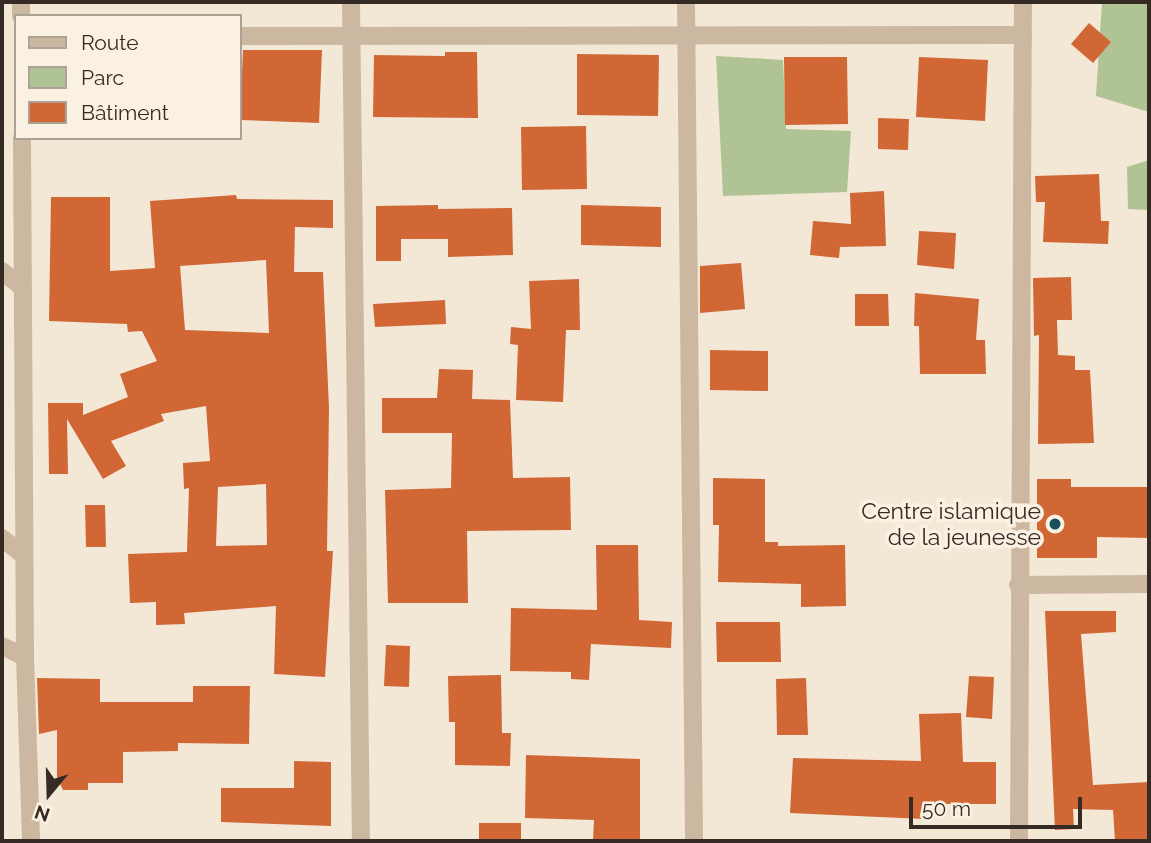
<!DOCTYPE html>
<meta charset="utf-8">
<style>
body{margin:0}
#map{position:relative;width:1151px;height:843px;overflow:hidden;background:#f3e7d6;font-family:Raleway,sans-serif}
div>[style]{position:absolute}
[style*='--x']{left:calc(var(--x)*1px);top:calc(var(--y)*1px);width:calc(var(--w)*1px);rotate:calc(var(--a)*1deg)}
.green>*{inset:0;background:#b0c395}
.building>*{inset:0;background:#d16735}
.minor>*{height:18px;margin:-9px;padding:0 9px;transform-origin:9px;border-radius:9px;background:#ccb8a1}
.dots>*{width:19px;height:19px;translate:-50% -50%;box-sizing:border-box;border:4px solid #fbf1e2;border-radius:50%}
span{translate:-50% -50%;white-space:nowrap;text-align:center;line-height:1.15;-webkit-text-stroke:7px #fbf1e2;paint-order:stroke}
.poi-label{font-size:23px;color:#352b24}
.right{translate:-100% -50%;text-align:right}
.frame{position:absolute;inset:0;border:4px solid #352b24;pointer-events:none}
.legend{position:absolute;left:14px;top:14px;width:228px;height:126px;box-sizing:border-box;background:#fbf1e2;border:2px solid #aca296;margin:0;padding:9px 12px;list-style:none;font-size:21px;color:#352b24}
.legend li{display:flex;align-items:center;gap:14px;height:35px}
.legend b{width:35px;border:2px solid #aca296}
.north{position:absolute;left:14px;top:759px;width:70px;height:70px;-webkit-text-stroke:5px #fbf1e2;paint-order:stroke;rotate:199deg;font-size:19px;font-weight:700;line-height:28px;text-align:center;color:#352b24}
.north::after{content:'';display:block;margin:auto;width:24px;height:32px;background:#352b24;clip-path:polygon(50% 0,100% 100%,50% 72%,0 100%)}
.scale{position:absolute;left:909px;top:797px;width:173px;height:32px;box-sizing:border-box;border:4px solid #352b24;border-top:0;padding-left:9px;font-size:21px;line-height:24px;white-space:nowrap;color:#352b24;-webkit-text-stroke:5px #fbf1e2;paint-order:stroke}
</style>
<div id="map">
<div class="green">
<div style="clip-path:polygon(1102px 2px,1149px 2px,1149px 112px,1096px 96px)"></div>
<div style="clip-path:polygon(716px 56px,783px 60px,786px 129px,851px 131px,847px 192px,723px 196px)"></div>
<div style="clip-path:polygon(1149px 160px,1149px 210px,1128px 209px,1127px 167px)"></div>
</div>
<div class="building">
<div style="clip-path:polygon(1089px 23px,1111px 42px,1093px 63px,1071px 44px)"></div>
<div style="clip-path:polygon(243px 50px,322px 50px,319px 123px,240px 120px)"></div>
<div style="clip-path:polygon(445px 52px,477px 52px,478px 118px,373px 117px,374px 55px,445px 56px)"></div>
<div style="clip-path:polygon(577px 54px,659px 55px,658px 116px,577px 115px)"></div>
<div style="clip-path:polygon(784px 57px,847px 57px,848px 124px,785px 125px)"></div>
<div style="clip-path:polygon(919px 57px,988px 60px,985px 121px,916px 117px)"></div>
<div style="clip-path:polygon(878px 118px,909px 119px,908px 150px,878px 149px)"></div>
<div style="clip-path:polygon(586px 126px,587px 189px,522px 190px,521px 127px)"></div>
<div style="clip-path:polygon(1099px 174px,1101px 221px,1109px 221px,1108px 244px,1043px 242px,1045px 202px,1036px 202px,1035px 176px)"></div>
<div style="clip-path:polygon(884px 191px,886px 246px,840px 247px,839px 258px,810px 255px,813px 221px,851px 224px,850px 193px)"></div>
<div style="clip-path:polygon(evenodd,236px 195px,237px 199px,333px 200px,333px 228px,295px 227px,294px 272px,323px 272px,329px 408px,327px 551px,333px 551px,325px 677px,274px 674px,276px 606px,184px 613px,185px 624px,156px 625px,156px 602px,130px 603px,128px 554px,187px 552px,189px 488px,184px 489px,183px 463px,210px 461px,206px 406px,161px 414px,164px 421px,111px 441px,126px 466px,103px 479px,67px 419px,68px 474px,49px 474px,48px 403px,83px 403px,83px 415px,128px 397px,120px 374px,157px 361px,142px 331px,128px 332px,127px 324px,49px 321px,51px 197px,110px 197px,110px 271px,155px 268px,150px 201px,236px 195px,266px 260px,269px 333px,185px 330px,180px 266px,266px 260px,236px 195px,266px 484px,267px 545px,216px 546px,218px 487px,266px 484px)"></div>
<div style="clip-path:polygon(438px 205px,438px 209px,512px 208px,513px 255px,448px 257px,448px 239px,401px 239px,401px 261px,376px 261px,376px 206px)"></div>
<div style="clip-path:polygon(581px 205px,661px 207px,661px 247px,581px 245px)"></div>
<div style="clip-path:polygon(919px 231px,956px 233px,954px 269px,917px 265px)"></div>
<div style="clip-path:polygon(741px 263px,745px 309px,700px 313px,700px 266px)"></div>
<div style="clip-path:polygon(1071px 277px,1072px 320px,1057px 320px,1058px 355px,1075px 356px,1075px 370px,1090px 370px,1094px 443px,1038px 444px,1039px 335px,1034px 336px,1033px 278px)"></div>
<div style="clip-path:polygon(579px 279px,580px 330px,566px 330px,563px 402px,516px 400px,518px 345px,510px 344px,511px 327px,531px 329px,529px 281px)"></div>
<div style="clip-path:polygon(915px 293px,979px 299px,976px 340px,985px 340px,986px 374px,920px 374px,919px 326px,914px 326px)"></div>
<div style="clip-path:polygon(855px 294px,888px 294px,889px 326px,855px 326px)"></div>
<div style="clip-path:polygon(445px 300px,446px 324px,375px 327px,373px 304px)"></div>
<div style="clip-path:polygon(710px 350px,768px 351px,768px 391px,710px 390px)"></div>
<div style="clip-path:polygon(439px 369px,473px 370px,472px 399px,510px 400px,513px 478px,570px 477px,571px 530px,467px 531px,468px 603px,388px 603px,385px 490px,451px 488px,452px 433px,382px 433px,382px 398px,437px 398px)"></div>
<div style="clip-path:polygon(713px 478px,765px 479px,765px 542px,778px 542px,778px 546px,845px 545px,846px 606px,801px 607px,801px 584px,718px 582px,719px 525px,713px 525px)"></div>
<div style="clip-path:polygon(1037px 479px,1071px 479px,1071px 487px,1149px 487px,1149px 538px,1097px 537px,1097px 558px,1037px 558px)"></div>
<div style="clip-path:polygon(85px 505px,105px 505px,106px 547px,86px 547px)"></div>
<div style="clip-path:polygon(596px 545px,638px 545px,639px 620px,672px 622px,671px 648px,591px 644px,589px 680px,571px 679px,571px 672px,510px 671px,511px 608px,597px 610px)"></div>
<div style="clip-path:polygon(1045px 611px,1116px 611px,1116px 632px,1081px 634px,1093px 785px,1149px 782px,1149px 841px,1115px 841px,1113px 810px,1073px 809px,1074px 829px,1055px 830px)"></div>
<div style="clip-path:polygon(716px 622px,780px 622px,781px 662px,717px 662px)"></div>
<div style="clip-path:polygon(386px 645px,410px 646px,409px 687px,384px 686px)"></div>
<div style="clip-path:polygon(501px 675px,502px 733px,511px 733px,510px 766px,455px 765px,455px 722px,449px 722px,448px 676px)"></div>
<div style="clip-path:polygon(969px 676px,994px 677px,992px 719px,966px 717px)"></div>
<div style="clip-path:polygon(37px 678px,100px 679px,100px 702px,193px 702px,193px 686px,250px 686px,249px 744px,178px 743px,178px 751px,123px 752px,123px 783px,88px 783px,88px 790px,63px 790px,57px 777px,57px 730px,39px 734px)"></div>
<div style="clip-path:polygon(806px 678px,808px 735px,777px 735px,776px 679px)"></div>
<div style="clip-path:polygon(961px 713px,963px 762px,996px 762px,996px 804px,924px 804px,924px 819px,790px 813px,793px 758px,921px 761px,919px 714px)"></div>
<div style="clip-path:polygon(526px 755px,640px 759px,640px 841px,593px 841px,594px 820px,525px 818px)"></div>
<div style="clip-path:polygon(294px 761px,331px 762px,331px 826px,221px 822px,221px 788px,294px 788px)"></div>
<div style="clip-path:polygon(479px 823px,521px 823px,521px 841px,479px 841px)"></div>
</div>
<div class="minor">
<div style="--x:351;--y:2;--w:839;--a:89.32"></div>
<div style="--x:686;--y:2;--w:839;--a:89.45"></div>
<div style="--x:21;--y:16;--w:14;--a:-90"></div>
<div style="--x:240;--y:36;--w:783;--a:-0.07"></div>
<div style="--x:22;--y:138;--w:519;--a:89.67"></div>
<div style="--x:25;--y:657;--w:184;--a:88.1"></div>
<div style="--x:2;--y:271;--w:27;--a:39"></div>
<div style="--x:2;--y:538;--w:28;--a:39"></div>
<div style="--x:1018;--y:585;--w:131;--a:-0.4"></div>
<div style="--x:2;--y:646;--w:25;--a:26"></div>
<div style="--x:1019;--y:841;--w:839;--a:-89.73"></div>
</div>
<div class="dots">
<div style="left:1055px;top:524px;background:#17505a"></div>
</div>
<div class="poi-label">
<span class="right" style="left:1041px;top:524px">Centre islamique<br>de la jeunesse</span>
</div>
<div class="frame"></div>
<ul class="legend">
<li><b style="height:9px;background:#ccb8a1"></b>Route</li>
<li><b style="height:19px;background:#b0c395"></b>Parc</li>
<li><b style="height:19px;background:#d16735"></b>Bâtiment</li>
</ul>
<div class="north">N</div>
<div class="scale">50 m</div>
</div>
